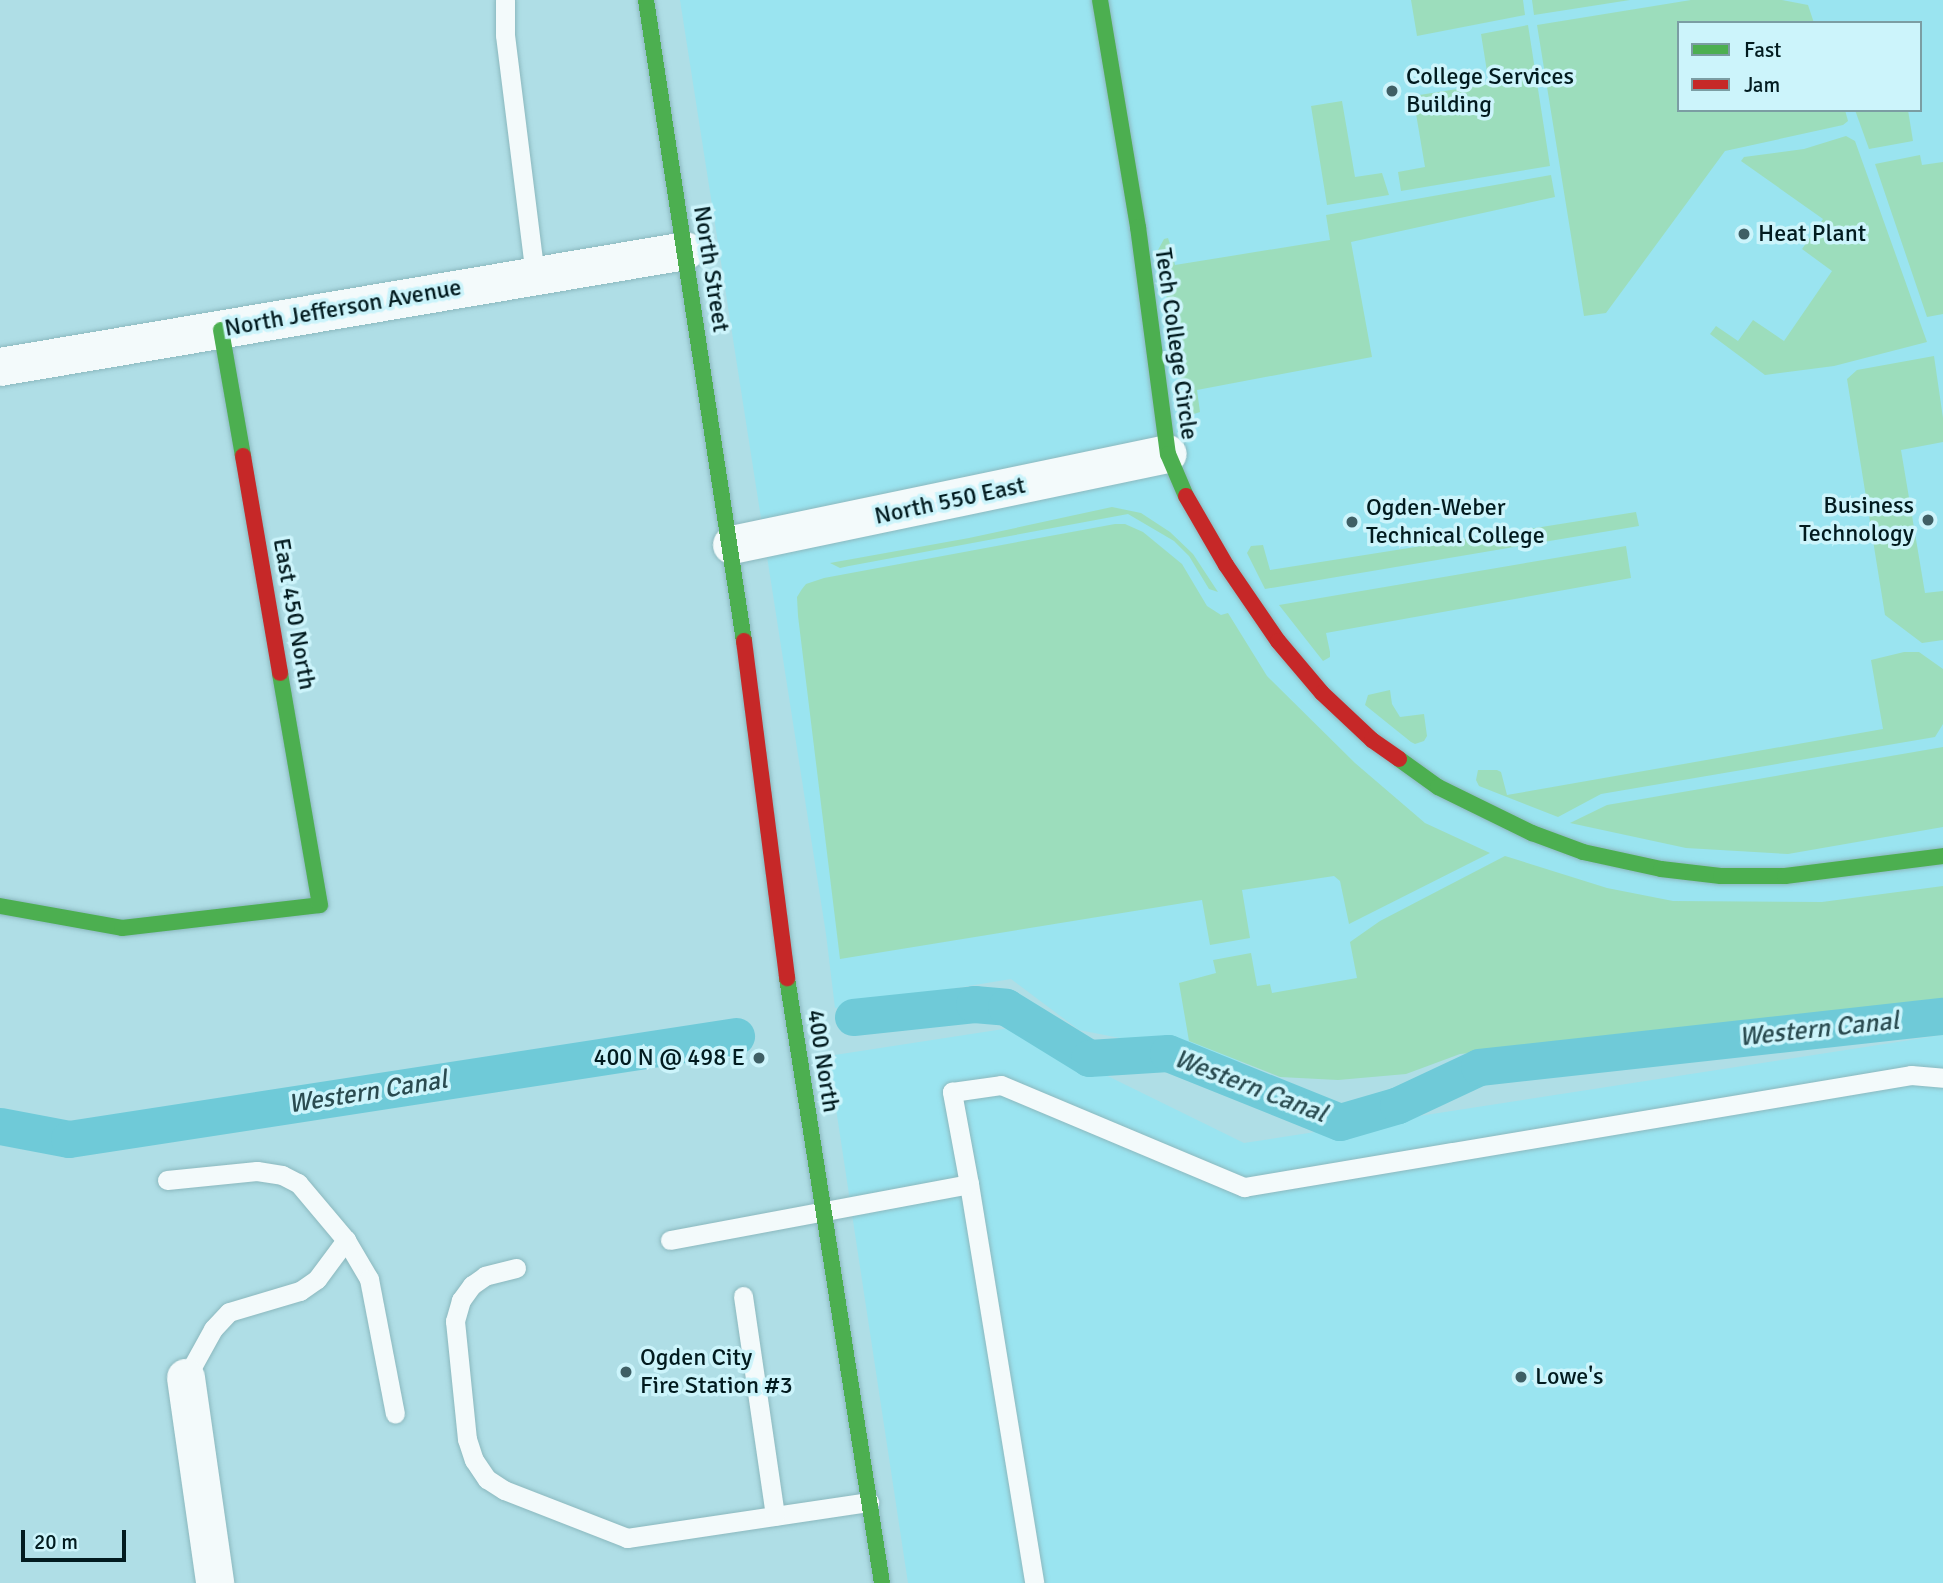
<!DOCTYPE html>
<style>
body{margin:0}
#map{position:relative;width:1943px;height:1583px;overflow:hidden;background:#afdee6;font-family:Signika,sans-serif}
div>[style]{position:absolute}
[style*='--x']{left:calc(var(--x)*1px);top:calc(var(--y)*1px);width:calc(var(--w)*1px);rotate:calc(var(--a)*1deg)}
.built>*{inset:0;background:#9ae4f0}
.green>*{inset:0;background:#9cddbc}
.canal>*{height:37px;margin:-18.5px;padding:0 18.5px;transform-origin:18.5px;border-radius:18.5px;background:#6fcad8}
.roads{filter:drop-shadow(0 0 2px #8bb8be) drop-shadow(0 0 2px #8bb8be)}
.lane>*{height:19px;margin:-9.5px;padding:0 9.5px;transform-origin:9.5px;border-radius:9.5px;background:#f3fafb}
.street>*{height:38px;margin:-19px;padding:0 19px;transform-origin:19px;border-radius:19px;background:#f3fafb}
.fast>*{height:16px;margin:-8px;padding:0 8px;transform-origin:8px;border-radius:8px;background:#4caf50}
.jam>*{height:16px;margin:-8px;padding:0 8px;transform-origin:8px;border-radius:8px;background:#c62828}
.dots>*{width:19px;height:19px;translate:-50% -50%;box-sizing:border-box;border:4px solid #ccf4fb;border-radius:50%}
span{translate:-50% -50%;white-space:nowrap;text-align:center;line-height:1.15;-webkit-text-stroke:7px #ccf4fb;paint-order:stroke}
.poi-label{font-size:24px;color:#021b1f}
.left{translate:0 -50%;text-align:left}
.right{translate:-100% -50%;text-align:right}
.street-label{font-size:24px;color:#021b1f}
.water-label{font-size:26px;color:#2a4b50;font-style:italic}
.legend{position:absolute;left:1677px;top:21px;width:245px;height:91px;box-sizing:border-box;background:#ccf4fb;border:2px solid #7b9da3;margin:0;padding:9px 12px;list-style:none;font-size:21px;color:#021b1f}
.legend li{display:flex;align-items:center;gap:14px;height:35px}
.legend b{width:35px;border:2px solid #7b9da3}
.scale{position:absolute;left:21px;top:1530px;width:105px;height:32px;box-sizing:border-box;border:4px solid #021b1f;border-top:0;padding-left:9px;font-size:21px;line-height:24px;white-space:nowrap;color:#021b1f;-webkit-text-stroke:5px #ccf4fb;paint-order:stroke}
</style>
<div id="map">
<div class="built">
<div style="clip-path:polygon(evenodd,680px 0,1943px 0,1943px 966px,1242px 1062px,1079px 1030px,1011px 979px,835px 1008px,826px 934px,680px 0,1679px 23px,1920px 23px,1920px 110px,1679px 110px,1679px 23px)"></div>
<div style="clip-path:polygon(1010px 1028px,1244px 1143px,1943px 1035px,1943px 1583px,908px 1583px,828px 1056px)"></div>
</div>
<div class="green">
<div style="clip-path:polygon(1411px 0,1523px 0,1525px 15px,1417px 36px)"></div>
<div style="clip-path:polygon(1532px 0,1630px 0,1534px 15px)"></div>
<div style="clip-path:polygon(1691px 0,1782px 0,1808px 5px,1814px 23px,1679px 23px,1679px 110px,1845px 110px,1848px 121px,1843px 125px,1725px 151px,1606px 313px,1584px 316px,1537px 25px)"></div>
<div style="clip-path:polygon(1528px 25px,1550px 166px,1401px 191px,1398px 172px,1425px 167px,1413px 96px,1489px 84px,1481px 34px)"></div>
<div style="clip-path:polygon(1342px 101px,1355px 177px,1382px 173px,1389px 195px,1327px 205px,1311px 106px)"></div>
<div style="clip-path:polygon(1855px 110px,1908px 110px,1913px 141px,1869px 149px)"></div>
<div style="clip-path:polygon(1846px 136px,1855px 141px,1927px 342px,1834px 366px,1765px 375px,1710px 334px,1716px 326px,1738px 341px,1753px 320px,1784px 341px,1832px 271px,1802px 249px,1823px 219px,1741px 161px,1744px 157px,1804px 149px)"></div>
<div style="clip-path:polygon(1920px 155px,1922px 165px,1943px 162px,1943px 314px,1927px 317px,1875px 164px)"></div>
<div style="clip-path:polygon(1551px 175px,1555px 197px,1351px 242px,1372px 357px,1197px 390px,1200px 412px,1188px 416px,1158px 250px,1164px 239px,1168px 238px,1170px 244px,1175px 265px,1330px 240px,1326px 215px)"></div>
<div style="clip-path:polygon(1934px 356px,1943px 418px,1943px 442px,1901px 450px,1925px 593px,1943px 591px,1943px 640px,1922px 643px,1885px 615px,1847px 379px,1857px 370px)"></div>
<div style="clip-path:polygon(1112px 507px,1141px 513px,1170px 532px,1193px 554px,1218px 592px,1209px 589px,1189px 556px,1174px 541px,1128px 514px,849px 566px,840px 568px,830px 563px,969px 538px)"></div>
<div style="clip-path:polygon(1636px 512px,1639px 526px,1265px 589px,1247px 553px,1251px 546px,1263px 545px,1270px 570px)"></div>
<div style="clip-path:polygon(1115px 524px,1125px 524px,1143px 532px,1182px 564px,1207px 606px,1221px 615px,1228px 613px,1267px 676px,1355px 763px,1425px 823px,1490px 853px,1349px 924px,1340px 881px,1334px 876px,1242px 890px,1250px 938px,1210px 945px,1202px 900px,840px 959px,798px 616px,797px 597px,802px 589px,806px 584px,824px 578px)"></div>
<div style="clip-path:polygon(1626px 546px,1631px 578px,1326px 633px,1330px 652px,1330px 657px,1323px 661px,1279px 605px)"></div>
<div style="clip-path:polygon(1904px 652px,1919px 652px,1943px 669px,1943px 724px,1935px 737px,1601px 794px,1558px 817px,1479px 786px,1476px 780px,1478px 770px,1497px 770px,1501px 772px,1507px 795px,1883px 729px,1871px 660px)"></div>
<div style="clip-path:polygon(1390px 690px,1392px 704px,1400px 717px,1424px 714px,1427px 736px,1424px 741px,1415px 744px,1411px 742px,1365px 705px,1368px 695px)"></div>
<div style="clip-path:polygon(1943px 747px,1943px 827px,1788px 854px,1686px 848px,1570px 823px,1607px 805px)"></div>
<div style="clip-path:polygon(1505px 856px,1607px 888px,1673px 901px,1822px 902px,1943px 886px,1943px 1007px,1460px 1054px,1406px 1074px,1338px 1080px,1280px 1077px,1189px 1041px,1179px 983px,1216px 973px,1213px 960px,1251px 953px,1257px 986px,1270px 984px,1272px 993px,1357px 978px,1350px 942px,1380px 921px)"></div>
</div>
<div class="canal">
<div style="--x:853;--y:1017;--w:122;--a:-6.1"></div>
<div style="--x:974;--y:1004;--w:32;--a:5"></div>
<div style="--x:1006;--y:1007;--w:97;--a:31.6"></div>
<div style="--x:1089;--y:1058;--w:79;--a:-3.6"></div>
<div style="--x:1168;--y:1053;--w:185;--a:21.9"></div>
<div style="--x:1340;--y:1122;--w:60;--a:-16.3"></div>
<div style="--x:1398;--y:1105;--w:89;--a:-25.1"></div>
<div style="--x:1479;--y:1067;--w:467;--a:-6.3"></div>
<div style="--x:0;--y:1126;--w:70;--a:10.7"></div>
<div style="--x:69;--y:1139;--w:675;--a:-8.78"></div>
</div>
<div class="roads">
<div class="lane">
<div style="--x:505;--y:0;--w:35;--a:90"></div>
<div style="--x:505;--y:35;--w:242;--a:82.9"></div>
<div style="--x:167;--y:1180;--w:90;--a:-5.7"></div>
<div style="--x:257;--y:1171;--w:25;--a:9"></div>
<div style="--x:282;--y:1175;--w:18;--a:27"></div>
<div style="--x:298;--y:1183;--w:75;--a:49.9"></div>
<div style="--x:346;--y:1240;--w:45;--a:59.5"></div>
<div style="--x:369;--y:1279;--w:137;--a:79.1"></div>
<div style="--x:969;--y:1184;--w:404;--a:80.7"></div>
<div style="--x:670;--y:1240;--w:304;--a:-10.6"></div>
<div style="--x:969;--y:1184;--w:94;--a:-100.5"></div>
<div style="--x:952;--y:1092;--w:49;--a:-8.1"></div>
<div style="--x:1001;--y:1085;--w:264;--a:22.8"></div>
<div style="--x:1244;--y:1187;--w:676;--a:-9.53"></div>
<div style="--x:1911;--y:1075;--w:32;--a:5"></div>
<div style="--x:516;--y:1268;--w:32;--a:166"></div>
<div style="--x:485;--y:1276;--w:16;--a:145"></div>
<div style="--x:472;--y:1285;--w:19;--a:126"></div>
<div style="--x:461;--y:1300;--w:22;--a:106"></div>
<div style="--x:455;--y:1321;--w:119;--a:84.2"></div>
<div style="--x:467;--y:1439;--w:22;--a:72"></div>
<div style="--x:474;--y:1460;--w:23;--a:56"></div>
<div style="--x:487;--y:1479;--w:20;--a:33"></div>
<div style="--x:504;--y:1490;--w:132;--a:21.3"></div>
<div style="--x:627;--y:1538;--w:245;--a:-8.5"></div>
<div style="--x:743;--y:1296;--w:222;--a:81.7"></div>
<div style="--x:186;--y:1378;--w:56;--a:-61.1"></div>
<div style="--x:213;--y:1329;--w:23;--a:-47"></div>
<div style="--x:229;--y:1312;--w:74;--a:-16.5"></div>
<div style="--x:300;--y:1291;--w:21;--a:-35"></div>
<div style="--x:317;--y:1279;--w:49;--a:-53.4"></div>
</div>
<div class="street">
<div style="--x:0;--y:367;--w:695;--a:-9.61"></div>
<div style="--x:732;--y:545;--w:445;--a:-11.8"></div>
<div style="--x:186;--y:1378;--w:207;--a:81.9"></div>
</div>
<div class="fast">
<div style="--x:646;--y:0;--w:648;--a:81.31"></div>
<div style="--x:1100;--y:0;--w:230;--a:80.5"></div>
<div style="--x:1138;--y:227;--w:229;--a:82.5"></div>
<div style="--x:1168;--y:454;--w:46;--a:66.8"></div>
<div style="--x:221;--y:330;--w:128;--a:80.1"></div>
<div style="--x:1399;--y:759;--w:48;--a:35.7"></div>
<div style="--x:1438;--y:787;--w:105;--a:26.1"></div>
<div style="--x:1532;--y:833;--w:54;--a:20.4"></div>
<div style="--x:1583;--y:852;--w:80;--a:12.3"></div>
<div style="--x:1661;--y:869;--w:60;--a:6.7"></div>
<div style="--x:1721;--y:876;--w:64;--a:0"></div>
<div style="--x:1785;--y:876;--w:159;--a:-7.2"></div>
<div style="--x:0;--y:906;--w:124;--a:10.2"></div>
<div style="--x:122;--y:928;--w:199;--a:-6.6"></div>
<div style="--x:320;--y:905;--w:235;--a:-99.8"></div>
<div style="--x:787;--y:978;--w:612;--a:81.08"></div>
</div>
<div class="jam">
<div style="--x:243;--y:456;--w:220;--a:80.3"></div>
<div style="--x:1186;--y:496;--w:80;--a:59.9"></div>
<div style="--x:1226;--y:565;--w:92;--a:55.6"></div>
<div style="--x:1278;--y:641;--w:68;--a:49.8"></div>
<div style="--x:1322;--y:693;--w:69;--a:43.2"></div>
<div style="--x:1372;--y:740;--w:33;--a:35"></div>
<div style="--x:744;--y:641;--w:340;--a:82.7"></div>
</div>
</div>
<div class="dots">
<div style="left:1392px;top:91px;background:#3f5f65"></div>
<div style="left:1744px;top:234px;background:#3f5f65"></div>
<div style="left:1928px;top:520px;background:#3f5f65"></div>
<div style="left:1352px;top:522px;background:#3f5f65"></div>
<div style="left:759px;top:1058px;background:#3f5f65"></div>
<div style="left:626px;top:1372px;background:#3f5f65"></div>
<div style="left:1521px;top:1377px;background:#3f5f65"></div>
</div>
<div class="poi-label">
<span class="left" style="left:1406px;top:91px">College Services<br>Building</span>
<span class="left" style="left:1758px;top:234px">Heat Plant</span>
<span class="right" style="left:1914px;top:520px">Business<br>Technology</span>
<span class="left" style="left:1366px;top:522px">Ogden-Weber<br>Technical College</span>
<span class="right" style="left:745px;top:1058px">400 N @ 498 E</span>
<span class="left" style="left:640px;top:1372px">Ogden City<br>Fire Station #3</span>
<span class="left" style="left:1535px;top:1377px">Lowe's</span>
</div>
<div class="street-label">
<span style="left:711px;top:269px;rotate:81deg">North Street</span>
<span style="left:343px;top:308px;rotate:-10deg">North Jefferson Avenue</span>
<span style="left:1176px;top:344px;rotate:82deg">Tech College Circle</span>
<span style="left:950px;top:501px;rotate:-12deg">North 550 East</span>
<span style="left:294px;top:614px;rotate:80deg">East 450 North</span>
<span style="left:823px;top:1061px;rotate:81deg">400 North</span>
</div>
<div class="water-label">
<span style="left:1819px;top:1030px;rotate:-6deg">Western Canal</span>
<span style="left:1250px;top:1087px;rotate:21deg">Western Canal</span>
<span style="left:368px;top:1093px;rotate:-9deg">Western Canal</span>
</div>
<ul class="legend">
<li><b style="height:9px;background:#4caf50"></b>Fast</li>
<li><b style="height:9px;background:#c62828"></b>Jam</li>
</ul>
<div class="scale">20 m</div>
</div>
